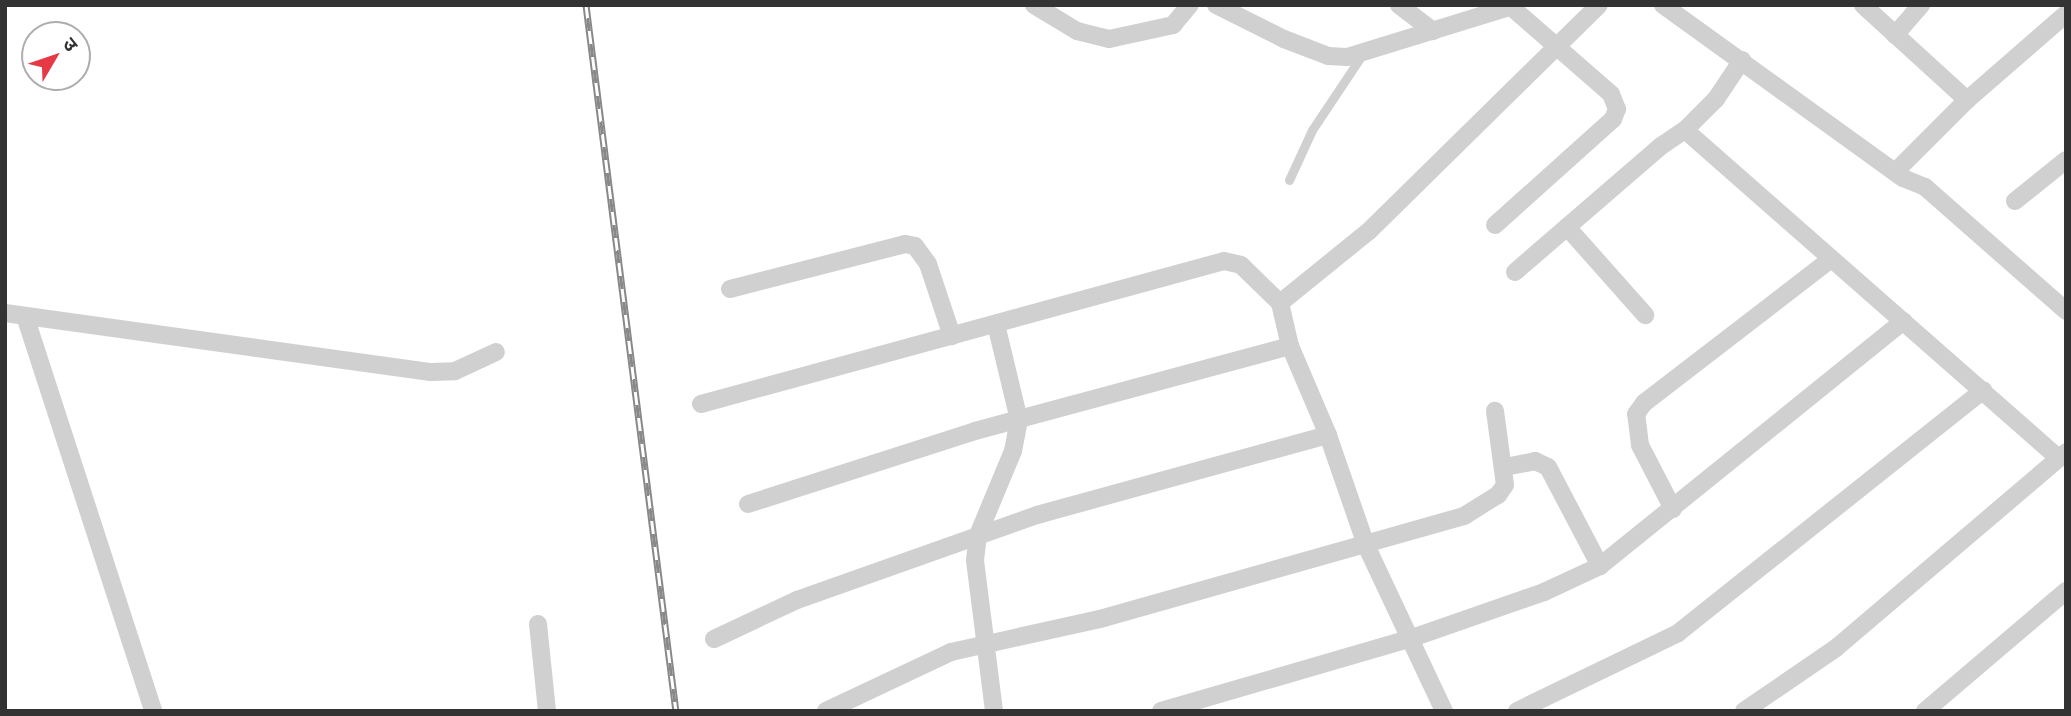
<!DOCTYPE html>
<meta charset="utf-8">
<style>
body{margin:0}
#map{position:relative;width:2071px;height:716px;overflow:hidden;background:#fff;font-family:"Exo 2","Noto Sans Devanagari",sans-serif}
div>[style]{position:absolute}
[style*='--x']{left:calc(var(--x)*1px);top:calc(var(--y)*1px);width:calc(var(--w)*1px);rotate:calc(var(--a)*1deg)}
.service>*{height:9px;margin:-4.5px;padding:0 4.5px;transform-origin:4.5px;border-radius:4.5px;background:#d0d0d0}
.minor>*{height:18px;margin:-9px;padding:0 9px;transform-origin:9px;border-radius:9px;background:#d0d0d0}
.rail>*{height:7px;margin-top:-3.5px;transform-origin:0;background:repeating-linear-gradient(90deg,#fff 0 13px,#888 0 26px);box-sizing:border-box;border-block:2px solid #888}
span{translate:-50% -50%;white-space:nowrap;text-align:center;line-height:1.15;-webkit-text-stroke:7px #fff;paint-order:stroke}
.frame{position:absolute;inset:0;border:7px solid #333;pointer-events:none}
.north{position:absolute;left:21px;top:21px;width:70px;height:70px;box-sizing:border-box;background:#fff;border:2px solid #adadad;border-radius:50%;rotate:51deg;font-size:19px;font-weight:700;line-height:28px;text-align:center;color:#333}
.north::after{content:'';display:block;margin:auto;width:24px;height:32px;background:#e63946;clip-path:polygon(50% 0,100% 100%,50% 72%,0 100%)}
</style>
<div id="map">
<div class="service">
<div style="--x:1289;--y:180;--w:55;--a:-65.3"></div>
<div style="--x:1312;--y:130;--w:90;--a:-56.3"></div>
</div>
<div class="minor">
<div style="--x:1034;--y:5;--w:50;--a:31.2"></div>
<div style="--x:1077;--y:31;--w:33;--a:14"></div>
<div style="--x:1109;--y:39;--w:66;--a:-12.3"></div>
<div style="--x:1173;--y:25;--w:26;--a:-50"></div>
<div style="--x:1216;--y:5;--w:76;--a:26.6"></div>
<div style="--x:1284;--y:39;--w:47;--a:21.1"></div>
<div style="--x:1328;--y:56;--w:19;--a:3"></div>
<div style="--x:1347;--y:57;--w:177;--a:-17.1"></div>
<div style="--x:1399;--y:5;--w:43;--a:37.4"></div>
<div style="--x:1663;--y:5;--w:296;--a:35.8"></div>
<div style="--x:1903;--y:178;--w:24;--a:22"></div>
<div style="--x:1925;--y:187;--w:188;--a:41.3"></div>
<div style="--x:1863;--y:5;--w:141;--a:42.4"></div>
<div style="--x:1895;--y:35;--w:40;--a:-49"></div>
<div style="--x:1685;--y:130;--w:497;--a:41.3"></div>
<div style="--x:1895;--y:172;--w:102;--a:-45"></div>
<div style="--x:1967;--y:100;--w:131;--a:-41"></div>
<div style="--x:2015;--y:201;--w:65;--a:-38.8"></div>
<div style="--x:1495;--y:225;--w:159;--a:-41.9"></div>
<div style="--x:1613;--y:119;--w:11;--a:-68"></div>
<div style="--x:1617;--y:109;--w:16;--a:-112"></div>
<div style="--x:1611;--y:94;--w:135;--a:-138.9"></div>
<div style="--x:1567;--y:227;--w:118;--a:48.4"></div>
<div style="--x:1515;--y:272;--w:193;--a:-40.8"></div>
<div style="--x:1661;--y:146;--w:29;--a:-34"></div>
<div style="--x:1685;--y:130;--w:44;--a:-45"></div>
<div style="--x:1716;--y:99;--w:47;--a:-56.3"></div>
<div style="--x:730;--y:289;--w:181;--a:-14.4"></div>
<div style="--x:905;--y:244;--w:10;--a:11"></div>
<div style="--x:915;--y:246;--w:22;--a:54"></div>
<div style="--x:928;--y:264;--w:76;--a:71.6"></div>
<div style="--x:5;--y:313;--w:430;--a:7.9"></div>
<div style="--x:431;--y:372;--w:24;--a:-2"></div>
<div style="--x:455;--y:371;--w:45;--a:-24.9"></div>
<div style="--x:25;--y:316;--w:415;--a:72"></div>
<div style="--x:701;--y:404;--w:542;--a:-15.29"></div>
<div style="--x:1224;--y:261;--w:17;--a:13"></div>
<div style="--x:1241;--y:265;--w:54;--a:44.3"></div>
<div style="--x:1505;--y:467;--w:31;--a:-11"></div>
<div style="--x:1535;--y:461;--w:14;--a:25"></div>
<div style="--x:1548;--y:467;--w:112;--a:62.3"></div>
<div style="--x:748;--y:504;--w:238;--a:-17.8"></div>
<div style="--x:975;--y:431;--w:326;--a:-15.1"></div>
<div style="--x:1673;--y:509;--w:72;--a:-117.3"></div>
<div style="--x:1640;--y:445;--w:31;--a:-97"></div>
<div style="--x:1636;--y:414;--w:14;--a:-54"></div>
<div style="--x:1644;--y:403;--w:235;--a:-37.6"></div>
<div style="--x:538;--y:624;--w:87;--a:84.1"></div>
<div style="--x:714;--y:639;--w:92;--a:-25.2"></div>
<div style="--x:797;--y:600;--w:255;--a:-19.5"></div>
<div style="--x:1037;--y:515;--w:302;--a:-15.4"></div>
<div style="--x:826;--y:711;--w:138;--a:-25.3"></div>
<div style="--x:951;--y:652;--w:153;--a:-12.5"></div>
<div style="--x:1100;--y:619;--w:378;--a:-15.8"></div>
<div style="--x:1464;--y:516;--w:40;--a:-32"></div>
<div style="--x:1498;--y:495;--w:12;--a:-55"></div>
<div style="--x:1505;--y:485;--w:75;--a:-97.7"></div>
<div style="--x:994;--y:711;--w:152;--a:-97.2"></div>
<div style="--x:975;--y:560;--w:25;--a:-83"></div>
<div style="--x:978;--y:535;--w:91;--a:-67.4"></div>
<div style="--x:1013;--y:451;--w:32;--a:-79"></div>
<div style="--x:1019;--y:420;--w:99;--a:-103.5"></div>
<div style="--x:1161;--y:711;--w:261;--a:-16.2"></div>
<div style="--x:1412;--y:638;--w:140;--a:-19.2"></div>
<div style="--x:1544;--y:592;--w:62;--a:-24.9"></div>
<div style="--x:1600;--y:566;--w:390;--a:-38.9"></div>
<div style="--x:1444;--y:711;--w:183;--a:-115.2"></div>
<div style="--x:1366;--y:545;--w:116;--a:-109.1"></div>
<div style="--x:1328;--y:435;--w:97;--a:-113.1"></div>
<div style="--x:1290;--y:346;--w:44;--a:-103.1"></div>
<div style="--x:1280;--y:303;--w:114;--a:-39"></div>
<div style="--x:1369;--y:231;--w:322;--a:-44.5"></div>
<div style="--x:1517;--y:711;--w:179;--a:-25.8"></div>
<div style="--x:1678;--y:633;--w:390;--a:-38.5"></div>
<div style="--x:1744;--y:711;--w:112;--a:-34.4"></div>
<div style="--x:1836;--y:648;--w:302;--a:-40.4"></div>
<div style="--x:1925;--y:711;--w:185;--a:-40.4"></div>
</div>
<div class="rail">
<div style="--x:586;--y:5;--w:712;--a:82.74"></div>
</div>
<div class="frame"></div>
<div class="north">उ</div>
</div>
